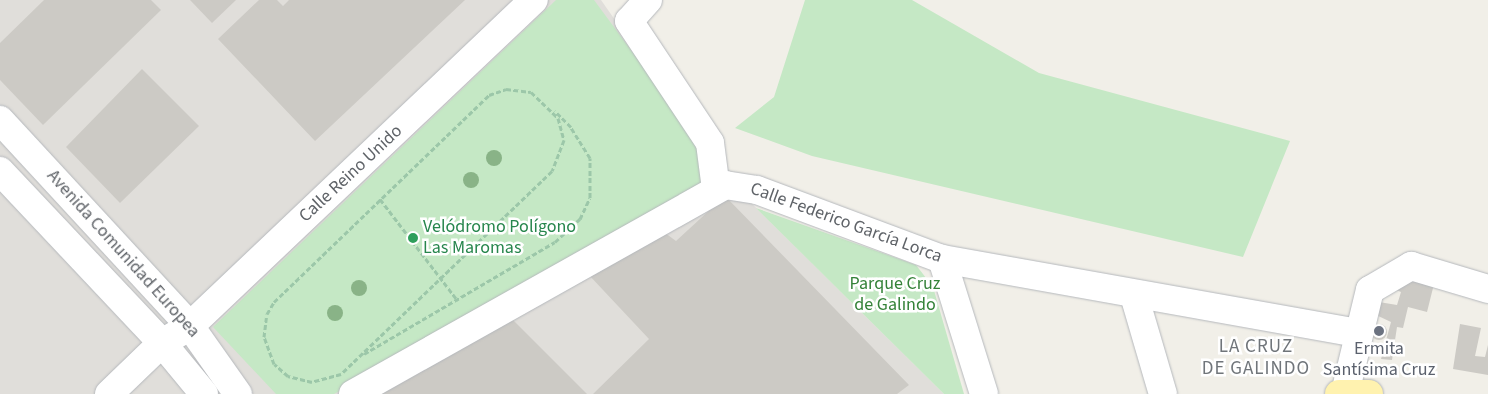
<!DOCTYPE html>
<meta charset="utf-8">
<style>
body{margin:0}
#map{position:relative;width:1488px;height:394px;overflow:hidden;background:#f1efe8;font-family:"Source Sans 3",sans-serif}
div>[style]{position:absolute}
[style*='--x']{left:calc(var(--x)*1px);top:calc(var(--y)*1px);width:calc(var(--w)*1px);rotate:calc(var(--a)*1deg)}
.industrial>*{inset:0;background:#e0deda}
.green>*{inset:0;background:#c5e8c5}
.building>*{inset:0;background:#cccac5}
.round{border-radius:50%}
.path>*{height:3px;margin-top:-1.5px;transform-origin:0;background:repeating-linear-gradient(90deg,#9cc7a9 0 5px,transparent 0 7.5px)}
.roads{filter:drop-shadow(0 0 1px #b5b8bc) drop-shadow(0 0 1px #b5b8bc)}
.minor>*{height:28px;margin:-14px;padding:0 14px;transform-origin:14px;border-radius:14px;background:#fff}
.major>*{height:28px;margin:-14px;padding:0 14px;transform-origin:14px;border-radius:14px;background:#fff2af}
.trees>*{width:16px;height:16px;margin:-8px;border-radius:50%;background:#89b387}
.dots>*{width:14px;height:14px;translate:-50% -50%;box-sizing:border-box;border:2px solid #fff;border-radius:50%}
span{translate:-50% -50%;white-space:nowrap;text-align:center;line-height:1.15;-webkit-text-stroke:5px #fff;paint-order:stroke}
.street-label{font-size:18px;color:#5f6368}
.leisure-label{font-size:18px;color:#27864d}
.left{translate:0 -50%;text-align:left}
.park-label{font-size:18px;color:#348238}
.worship-label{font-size:18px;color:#5b616d}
.neighbourhood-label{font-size:19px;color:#70757a;letter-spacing:1px}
</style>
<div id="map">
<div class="industrial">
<div style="clip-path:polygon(0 0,601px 0,725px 177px,944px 394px,0 394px)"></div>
</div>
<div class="green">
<div style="clip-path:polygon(556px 0,594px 0,725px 177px,334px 394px,276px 394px,213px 327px)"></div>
<div style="clip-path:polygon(805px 0,912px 0,1039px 73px,1290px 141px,1243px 257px,812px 156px,735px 128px,774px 97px)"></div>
<div style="clip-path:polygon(756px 208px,916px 265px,933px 287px,964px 394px,944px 394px)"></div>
</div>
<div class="building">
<div style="clip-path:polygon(44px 0,151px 0,161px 10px,43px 125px,0 80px,0 43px)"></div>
<div style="clip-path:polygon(190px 0,236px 0,212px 23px)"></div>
<div style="clip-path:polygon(259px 0,277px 0,283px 6px,289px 0,465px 0,315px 141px,218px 39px)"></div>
<div style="clip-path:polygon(142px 69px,199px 126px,120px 203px,66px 147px)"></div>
<div style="clip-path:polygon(725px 196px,909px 385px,897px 394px,593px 394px,649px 339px,588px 274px,661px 230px,676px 241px)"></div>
<div style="clip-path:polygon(1401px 277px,1434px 284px,1427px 312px,1408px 307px,1403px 328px,1397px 327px,1392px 360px,1381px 359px,1391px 322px,1374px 314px,1379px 302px,1397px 305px,1401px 292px,1389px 287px)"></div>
<div style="clip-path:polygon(513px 320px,587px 394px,375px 394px)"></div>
<div class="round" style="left:1371px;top:324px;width:16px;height:16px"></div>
<div style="clip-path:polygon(1460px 324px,1481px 328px,1475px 356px,1485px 357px,1488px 345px,1488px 375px,1453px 369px)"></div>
</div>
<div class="path">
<div style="--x:506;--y:89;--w:25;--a:7"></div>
<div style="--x:531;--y:92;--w:37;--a:44"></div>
<div style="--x:558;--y:118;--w:23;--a:75"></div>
<div style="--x:564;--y:140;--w:33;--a:111"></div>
<div style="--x:552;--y:171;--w:293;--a:136.1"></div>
<div style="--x:341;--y:374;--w:30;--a:165"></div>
<div style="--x:312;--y:382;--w:25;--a:-166"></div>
<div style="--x:288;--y:376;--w:18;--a:-139"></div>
<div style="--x:274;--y:364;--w:29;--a:-110"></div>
<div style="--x:264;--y:337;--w:23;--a:-83"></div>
<div style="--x:267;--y:314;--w:14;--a:-60"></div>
<div style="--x:274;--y:302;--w:298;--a:-43.9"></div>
<div style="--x:489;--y:95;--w:18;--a:-19"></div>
<div style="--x:380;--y:199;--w:128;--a:52.6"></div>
<div style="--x:364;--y:354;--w:221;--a:-30.4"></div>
<div style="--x:555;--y:242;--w:34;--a:-43"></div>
<div style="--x:580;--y:219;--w:23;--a:-65"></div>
<div style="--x:590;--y:198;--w:40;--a:-90"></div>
<div style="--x:590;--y:158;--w:36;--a:-122"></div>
<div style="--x:571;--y:127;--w:23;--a:-135"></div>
</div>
<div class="roads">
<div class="minor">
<div style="--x:648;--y:0;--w:28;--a:132"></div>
<div style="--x:629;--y:21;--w:146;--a:56.4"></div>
<div style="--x:710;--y:143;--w:46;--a:82.6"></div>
<div style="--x:0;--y:120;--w:280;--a:47.3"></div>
<div style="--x:190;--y:326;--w:83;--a:54.8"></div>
<div style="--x:0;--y:171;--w:236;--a:46.7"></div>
<div style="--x:162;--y:343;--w:66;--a:50.5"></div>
<div style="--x:942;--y:259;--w:141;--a:72.7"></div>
<div style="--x:1134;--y:295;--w:103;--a:73.7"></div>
<div style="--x:1345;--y:393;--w:106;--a:-76.4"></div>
<div style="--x:1370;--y:290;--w:48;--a:-30.3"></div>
<div style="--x:1411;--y:266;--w:80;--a:16.6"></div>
<div style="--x:109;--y:394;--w:74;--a:-43.9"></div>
<div style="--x:162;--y:343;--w:33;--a:-31"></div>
<div style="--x:190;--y:326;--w:474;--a:-43.5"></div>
<div style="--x:353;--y:394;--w:427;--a:-29.3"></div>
<div style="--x:725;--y:185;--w:32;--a:9"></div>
<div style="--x:757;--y:190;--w:197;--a:20.5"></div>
<div style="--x:942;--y:259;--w:423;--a:10.1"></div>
</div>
<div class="major">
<div style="--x:1339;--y:394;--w:30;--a:0"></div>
</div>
</div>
<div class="trees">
<div style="left:494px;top:158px"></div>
<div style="left:471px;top:180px"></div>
<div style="left:359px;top:288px"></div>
<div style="left:335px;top:313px"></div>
</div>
<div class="dots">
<div style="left:413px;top:238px;background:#2e9e5b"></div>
<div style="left:1379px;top:331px;background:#6b7280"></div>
</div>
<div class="street-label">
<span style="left:351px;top:174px;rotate:-43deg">Calle Reino Unido</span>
<span style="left:846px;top:223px;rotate:20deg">Calle Federico García Lorca</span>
<span style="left:123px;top:254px;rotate:48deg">Avenida Comunidad Europea</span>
</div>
<div class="leisure-label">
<span class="left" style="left:423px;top:238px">Velódromo Polígono<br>Las Maromas</span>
</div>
<div class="park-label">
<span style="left:895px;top:295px">Parque Cruz<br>de Galindo</span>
</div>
<div class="worship-label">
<span style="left:1379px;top:360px">Ermita<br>Santísima Cruz</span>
</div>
<div class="neighbourhood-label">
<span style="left:1256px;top:358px">LA CRUZ<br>DE GALINDO</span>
</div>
</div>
